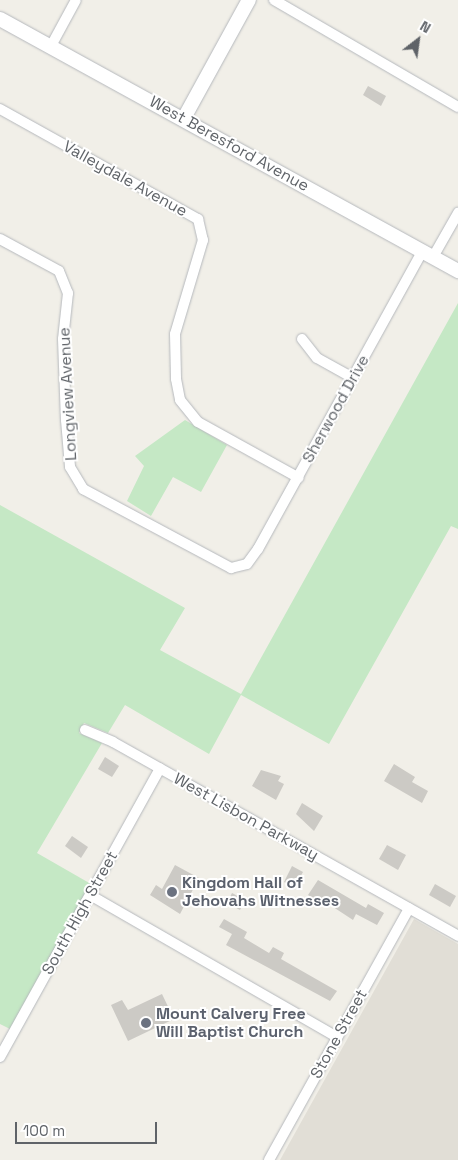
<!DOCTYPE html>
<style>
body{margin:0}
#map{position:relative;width:458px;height:1160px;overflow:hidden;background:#f1efe8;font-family:"Space Grotesk",sans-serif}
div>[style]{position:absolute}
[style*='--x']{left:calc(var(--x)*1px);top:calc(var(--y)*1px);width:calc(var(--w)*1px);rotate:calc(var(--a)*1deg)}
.education>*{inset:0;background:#e1ded6}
.green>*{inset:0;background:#c5e8c5}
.building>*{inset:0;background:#cccac5}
.roads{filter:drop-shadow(0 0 1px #b5b8bc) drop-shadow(0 0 1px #b5b8bc)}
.street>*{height:10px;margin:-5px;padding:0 5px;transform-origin:5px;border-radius:5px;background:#fff}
.secondary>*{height:14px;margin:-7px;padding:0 7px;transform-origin:7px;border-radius:7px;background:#fff}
.dots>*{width:14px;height:14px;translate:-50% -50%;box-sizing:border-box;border:2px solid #fff;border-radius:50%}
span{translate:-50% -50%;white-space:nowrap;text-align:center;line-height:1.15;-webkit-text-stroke:4px #fff;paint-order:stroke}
.street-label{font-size:16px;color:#5f6368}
.worship-label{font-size:16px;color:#5b616d;font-weight:700}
.left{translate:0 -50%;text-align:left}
.north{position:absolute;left:393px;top:15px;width:50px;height:50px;-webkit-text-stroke:4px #fff;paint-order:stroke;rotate:30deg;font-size:14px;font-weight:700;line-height:20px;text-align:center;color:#5f6368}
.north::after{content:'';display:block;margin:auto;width:18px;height:22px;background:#5f6368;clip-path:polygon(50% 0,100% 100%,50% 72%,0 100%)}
.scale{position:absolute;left:15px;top:1122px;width:142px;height:22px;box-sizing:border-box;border:2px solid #5f6368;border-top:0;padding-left:6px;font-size:15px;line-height:18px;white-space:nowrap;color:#5f6368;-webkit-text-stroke:4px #fff;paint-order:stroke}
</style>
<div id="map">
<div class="education">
<div style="clip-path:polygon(414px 919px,458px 944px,458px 1160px,280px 1160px)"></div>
</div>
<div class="green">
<div style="clip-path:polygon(458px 303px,458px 529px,451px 526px,329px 744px,241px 695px,209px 754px,125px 705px,108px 733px,84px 723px,79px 733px,102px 743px,37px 853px,91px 884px,10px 1029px,0 1024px,0 505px,185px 608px,160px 650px,241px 694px)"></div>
<div style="clip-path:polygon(185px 420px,227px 445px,201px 492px,173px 477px,151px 516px,127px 501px,144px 466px,135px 456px)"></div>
</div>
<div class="building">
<div style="clip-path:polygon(368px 86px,386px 96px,381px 106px,363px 95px)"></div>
<div style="clip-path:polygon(105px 757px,119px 766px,112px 777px,98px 769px)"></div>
<div style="clip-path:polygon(394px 764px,415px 777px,412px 782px,428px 791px,422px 803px,384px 781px)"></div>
<div style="clip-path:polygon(261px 770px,281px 776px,278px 781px,284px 784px,276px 800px,252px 786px)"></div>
<div style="clip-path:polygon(302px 803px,323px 816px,314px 831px,296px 814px)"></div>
<div style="clip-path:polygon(72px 836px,88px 847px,81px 858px,65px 846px)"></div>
<div style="clip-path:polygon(387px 845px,406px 855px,398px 870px,379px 859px)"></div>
<div style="clip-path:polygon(175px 865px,199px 878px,180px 914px,150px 895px,156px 885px,162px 889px)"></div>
<div style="clip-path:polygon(292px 866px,303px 872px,294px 888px,284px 882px)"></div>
<div style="clip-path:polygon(318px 880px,366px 908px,368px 904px,384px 913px,377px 925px,356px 914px,353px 920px,321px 899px,319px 902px,308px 895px)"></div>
<div style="clip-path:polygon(435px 884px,456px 896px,450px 907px,429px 895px)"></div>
<div style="clip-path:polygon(232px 893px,245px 900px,240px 910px,227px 903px)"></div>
<div style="clip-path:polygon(224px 919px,247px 932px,244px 938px,269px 953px,273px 947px,284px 953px,281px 959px,337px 991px,330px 1001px,226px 945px,232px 934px,219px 927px)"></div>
<div style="clip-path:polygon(162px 994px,174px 1019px,128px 1041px,111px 1005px,122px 1000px,128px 1010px)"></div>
</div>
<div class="roads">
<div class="street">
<div style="--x:274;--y:0;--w:213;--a:30.2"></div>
<div style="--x:51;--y:46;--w:52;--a:-61.5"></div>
<div style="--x:0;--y:109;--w:227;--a:29.1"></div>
<div style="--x:198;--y:219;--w:22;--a:77"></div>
<div style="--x:203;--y:240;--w:98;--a:106.6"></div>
<div style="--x:175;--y:334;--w:45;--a:88.7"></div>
<div style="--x:176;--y:379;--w:21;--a:79"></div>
<div style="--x:180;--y:400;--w:28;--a:51"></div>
<div style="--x:198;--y:422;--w:115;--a:29"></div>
<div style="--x:0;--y:239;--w:67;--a:28.5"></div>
<div style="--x:59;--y:271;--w:24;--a:68"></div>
<div style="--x:68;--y:293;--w:46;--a:96.2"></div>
<div style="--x:63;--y:339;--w:81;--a:87.9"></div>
<div style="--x:66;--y:420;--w:47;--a:85.1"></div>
<div style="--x:70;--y:467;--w:26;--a:59"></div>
<div style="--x:83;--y:489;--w:168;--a:28.1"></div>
<div style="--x:231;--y:568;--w:16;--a:-14"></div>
<div style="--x:247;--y:564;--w:19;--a:-54"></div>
<div style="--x:258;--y:549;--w:339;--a:-61.1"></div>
<div style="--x:433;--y:257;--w:51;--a:-60.4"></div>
<div style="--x:302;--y:339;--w:24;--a:52"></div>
<div style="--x:317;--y:358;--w:41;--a:29.1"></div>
<div style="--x:85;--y:730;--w:30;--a:23"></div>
<div style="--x:113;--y:742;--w:396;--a:29.3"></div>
<div style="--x:90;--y:895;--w:285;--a:29.9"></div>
<div style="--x:0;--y:1057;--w:330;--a:-61"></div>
<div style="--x:269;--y:1160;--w:288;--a:-60.9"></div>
</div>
<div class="secondary">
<div style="--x:0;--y:19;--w:523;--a:28.82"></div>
<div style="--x:184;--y:118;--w:135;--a:-61.2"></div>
</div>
</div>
<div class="dots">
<div style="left:172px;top:892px;background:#6b7280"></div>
<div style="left:146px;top:1023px;background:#6b7280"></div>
</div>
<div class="street-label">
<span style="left:229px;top:144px;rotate:29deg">West Beresford Avenue</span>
<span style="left:125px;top:179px;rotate:29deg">Valleydale Avenue</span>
<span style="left:68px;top:394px;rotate:-93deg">Longview Avenue</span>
<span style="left:336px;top:409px;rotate:-61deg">Sherwood Drive</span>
<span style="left:246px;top:817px;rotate:29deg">West Lisbon Parkway</span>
<span style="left:80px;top:913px;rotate:-61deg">South High Street</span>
<span style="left:339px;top:1034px;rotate:-61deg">Stone Street</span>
</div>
<div class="worship-label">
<span class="left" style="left:182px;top:892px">Kingdom Hall of<br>Jehovahs Witnesses</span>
<span class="left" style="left:156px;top:1023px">Mount Calvery Free<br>Will Baptist Church</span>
</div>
<div class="north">N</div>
<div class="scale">100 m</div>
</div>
